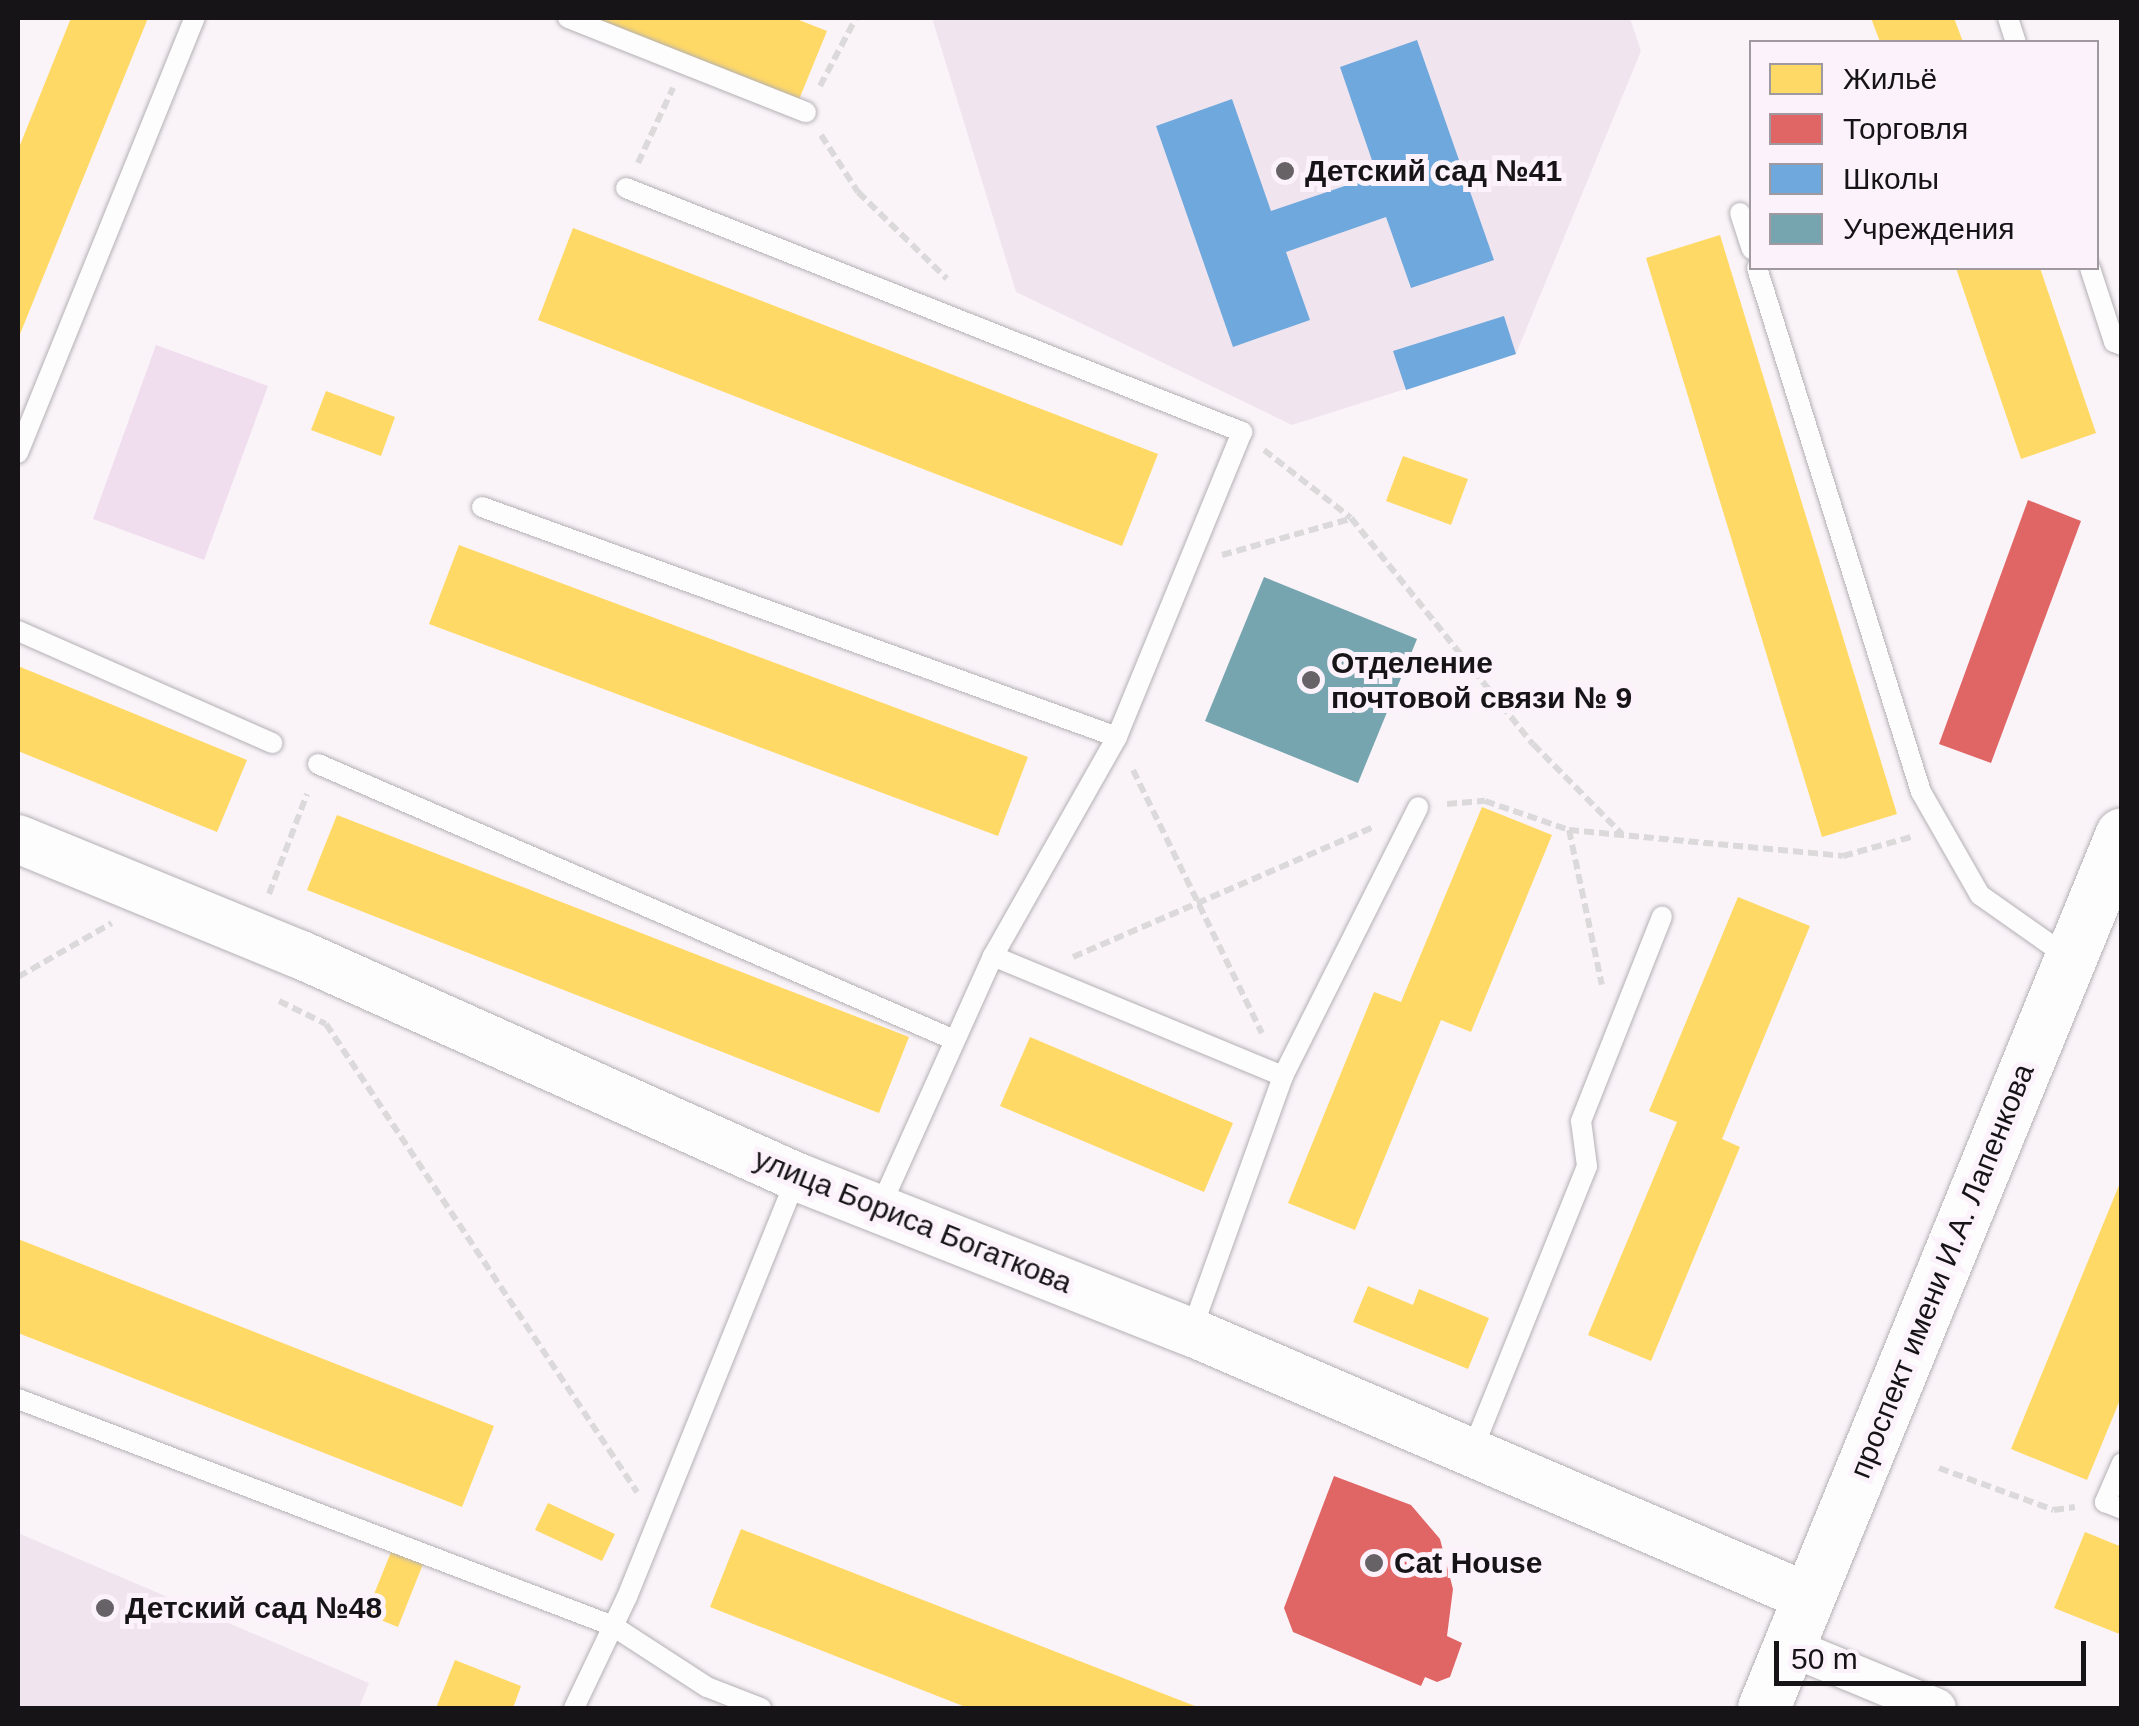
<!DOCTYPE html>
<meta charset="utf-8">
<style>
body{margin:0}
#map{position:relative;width:2139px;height:1726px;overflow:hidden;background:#faf4f9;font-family:Arial,sans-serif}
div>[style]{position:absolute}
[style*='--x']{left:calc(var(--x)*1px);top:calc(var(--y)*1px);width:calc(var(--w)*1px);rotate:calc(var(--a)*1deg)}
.built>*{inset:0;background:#f0e5ef}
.green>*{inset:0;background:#f0deef}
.homes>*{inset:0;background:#ffd966}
.shops>*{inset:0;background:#e06666}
.schools>*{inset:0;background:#6fa8dc}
.public>*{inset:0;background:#76a5af}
.path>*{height:6px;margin-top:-3px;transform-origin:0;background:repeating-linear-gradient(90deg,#dbd9da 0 10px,transparent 0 15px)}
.roads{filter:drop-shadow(0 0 2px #b4b0b3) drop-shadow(0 0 2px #b4b0b3)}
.service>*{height:20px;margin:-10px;padding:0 10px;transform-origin:10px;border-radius:10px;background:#fefdfe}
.minor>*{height:38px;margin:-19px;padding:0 19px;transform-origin:19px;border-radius:19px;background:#fefdfe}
.tertiary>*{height:48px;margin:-24px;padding:0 24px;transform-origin:24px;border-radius:24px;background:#fefdfe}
.secondary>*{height:52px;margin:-26px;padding:0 26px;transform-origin:26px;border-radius:26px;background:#fefdfe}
.dots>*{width:28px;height:28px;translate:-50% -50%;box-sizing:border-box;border:5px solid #fcf2fb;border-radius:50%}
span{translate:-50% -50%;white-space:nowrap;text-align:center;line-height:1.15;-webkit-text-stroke:10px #fcf2fb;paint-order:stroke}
.poi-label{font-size:30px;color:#171417;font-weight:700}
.left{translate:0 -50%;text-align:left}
.street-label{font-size:30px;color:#171417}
.frame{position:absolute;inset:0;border:20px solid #171417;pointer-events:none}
.legend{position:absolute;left:1749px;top:40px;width:350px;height:230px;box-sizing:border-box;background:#fcf2fb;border:2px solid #a099a0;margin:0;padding:12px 18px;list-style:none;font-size:30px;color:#171417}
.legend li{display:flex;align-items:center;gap:20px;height:50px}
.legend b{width:50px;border:2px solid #a099a0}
.scale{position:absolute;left:1774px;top:1641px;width:312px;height:45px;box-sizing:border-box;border:5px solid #171417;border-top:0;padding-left:12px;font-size:30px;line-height:35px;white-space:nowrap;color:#171417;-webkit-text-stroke:8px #fcf2fb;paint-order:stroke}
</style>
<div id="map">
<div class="built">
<div style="clip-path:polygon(932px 18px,1630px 18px,1641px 51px,1516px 354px,1292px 425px,1016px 292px)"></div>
<div style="clip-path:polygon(18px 1533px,369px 1683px,359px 1708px,18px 1708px)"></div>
</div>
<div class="green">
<div style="clip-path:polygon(156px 345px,268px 386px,204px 560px,93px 519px)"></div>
</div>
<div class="homes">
<div style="clip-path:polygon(71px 18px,148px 18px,18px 339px,18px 150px)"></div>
<div style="clip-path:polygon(590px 18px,794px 18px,827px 31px,798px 102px)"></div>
<div style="clip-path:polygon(1871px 18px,1954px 18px,1963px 42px,1880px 42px)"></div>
<div style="clip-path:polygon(573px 228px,1158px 454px,1122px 546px,538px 320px)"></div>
<div style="clip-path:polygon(1720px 235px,1897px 814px,1822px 837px,1646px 258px)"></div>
<div style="clip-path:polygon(1956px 268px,2040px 268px,2096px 433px,2021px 459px)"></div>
<div style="clip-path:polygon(326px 391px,395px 417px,381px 456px,311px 430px)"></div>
<div style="clip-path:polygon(1403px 456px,1468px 479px,1451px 525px,1386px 501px)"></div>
<div style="clip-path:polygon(459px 545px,1028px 757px,998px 836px,429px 624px)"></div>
<div style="clip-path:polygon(18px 666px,247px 760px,217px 832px,18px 751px)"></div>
<div style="clip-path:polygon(1482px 807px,1552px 835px,1471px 1032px,1441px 1020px,1355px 1230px,1288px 1203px,1374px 992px,1401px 1002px)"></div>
<div style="clip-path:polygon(337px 815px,909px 1037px,879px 1113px,307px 890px)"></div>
<div style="clip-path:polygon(1738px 897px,1810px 926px,1722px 1139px,1740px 1147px,1651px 1361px,1588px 1335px,1677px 1122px,1649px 1111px)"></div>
<div style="clip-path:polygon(1030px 1037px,1233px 1123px,1204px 1192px,1000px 1106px)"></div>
<div style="clip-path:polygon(2122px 1178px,2122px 1395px,2087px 1480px,2011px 1449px)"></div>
<div style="clip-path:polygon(18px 1239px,494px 1426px,462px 1507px,18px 1333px)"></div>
<div style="clip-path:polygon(1368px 1286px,1413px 1305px,1419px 1289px,1489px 1318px,1468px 1369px,1353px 1322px)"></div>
<div style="clip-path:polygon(548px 1503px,615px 1534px,602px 1561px,535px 1530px)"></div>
<div style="clip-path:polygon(741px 1529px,1200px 1708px,968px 1708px,710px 1607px)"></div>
<div style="clip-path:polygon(2085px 1532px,2122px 1547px,2122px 1635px,2054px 1608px)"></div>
<div style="clip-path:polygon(391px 1552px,423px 1564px,398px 1627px,366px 1614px)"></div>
<div style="clip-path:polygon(455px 1660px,521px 1686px,513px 1708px,436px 1708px)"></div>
</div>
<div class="shops">
<div style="clip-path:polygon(2028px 500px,2081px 521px,1991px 763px,1939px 744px)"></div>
<div style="clip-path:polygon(1334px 1476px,1411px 1505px,1440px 1539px,1453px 1589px,1447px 1636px,1462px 1643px,1450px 1677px,1437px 1682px,1425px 1677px,1421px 1686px,1293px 1632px,1284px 1608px)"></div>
</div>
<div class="schools">
<div style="clip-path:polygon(1417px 40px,1494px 260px,1411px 288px,1386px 217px,1286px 252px,1310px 320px,1233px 347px,1156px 126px,1232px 99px,1271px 211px,1377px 175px,1340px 67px)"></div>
<div style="clip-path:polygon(1504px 316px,1516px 354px,1406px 390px,1393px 351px)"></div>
</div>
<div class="public">
<div style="clip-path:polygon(1264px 577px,1417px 639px,1358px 783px,1205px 721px)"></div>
</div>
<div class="path">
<div style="--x:820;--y:86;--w:77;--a:-62.1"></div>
<div style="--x:821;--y:135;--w:68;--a:57"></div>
<div style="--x:858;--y:192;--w:124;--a:44.3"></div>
<div style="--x:638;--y:163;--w:83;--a:-65"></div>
<div style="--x:1264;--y:450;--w:110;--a:38"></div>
<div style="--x:1351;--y:518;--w:290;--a:51.2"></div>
<div style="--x:1533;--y:744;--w:127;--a:45.3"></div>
<div style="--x:1222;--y:555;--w:133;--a:-15.7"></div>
<div style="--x:1133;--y:770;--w:293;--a:63.9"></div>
<div style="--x:1447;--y:804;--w:38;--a:-5"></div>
<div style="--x:1485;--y:801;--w:89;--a:19"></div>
<div style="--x:1569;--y:830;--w:275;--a:5.4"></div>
<div style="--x:1843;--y:856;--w:71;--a:-15.6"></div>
<div style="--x:1569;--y:830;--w:158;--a:78"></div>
<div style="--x:269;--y:894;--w:107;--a:-69.2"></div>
<div style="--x:1073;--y:957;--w:328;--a:-23.4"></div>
<div style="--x:18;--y:977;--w:108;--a:-29.9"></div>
<div style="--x:279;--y:1001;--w:52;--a:26.1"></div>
<div style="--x:326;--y:1024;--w:562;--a:56.39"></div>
<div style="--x:1939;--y:1468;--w:122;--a:20.1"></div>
<div style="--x:2054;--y:1510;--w:21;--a:-8"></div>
</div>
<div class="roads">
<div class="service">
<div style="--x:568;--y:18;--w:256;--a:21.6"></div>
<div style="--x:2008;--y:18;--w:25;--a:72"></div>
<div style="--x:626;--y:188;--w:663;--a:21.61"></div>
<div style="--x:1242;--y:432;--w:330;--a:112.3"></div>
<div style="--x:1117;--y:737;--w:252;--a:119.5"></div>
<div style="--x:993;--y:956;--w:276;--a:114.2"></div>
<div style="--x:1740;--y:213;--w:38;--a:72"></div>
<div style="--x:1757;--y:268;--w:549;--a:72.62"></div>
<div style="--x:1921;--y:792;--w:119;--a:60.2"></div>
<div style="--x:1980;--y:895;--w:108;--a:35.2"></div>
<div style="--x:2090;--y:268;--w:78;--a:72"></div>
<div style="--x:2114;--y:342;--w:9;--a:21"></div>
<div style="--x:18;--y:453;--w:470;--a:-67.9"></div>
<div style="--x:482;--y:507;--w:675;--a:19.91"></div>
<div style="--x:18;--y:631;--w:278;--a:23.8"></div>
<div style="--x:318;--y:764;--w:691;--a:23.45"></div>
<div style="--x:993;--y:956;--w:314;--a:22.5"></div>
<div style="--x:1191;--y:1332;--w:272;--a:-70.2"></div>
<div style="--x:1283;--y:1076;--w:301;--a:-63.3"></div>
<div style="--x:18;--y:1399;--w:637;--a:20.88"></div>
<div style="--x:613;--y:1626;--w:112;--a:33"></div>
<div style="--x:707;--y:1687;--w:58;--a:21.3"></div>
<div style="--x:1472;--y:1451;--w:307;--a:-68"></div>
<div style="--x:1587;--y:1166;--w:45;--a:-97.6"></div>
<div style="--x:1581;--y:1121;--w:220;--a:-68.4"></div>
<div style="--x:2122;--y:1463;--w:43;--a:113.6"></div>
<div style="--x:2105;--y:1502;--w:18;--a:22"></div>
<div style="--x:574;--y:1708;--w:123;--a:-64.5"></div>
<div style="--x:627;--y:1597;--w:453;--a:-68"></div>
</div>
<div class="minor">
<div style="--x:1790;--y:1647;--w:159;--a:22.5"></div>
</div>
<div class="tertiary">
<div style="--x:18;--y:839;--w:304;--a:22.3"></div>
<div style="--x:299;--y:954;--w:546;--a:24.12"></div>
<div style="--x:797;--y:1177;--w:423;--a:21.5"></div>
<div style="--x:1191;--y:1332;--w:674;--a:23.25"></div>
</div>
<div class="secondary">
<div style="--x:1764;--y:1708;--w:944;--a:-67.73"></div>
</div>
</div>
<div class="dots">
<div style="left:1285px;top:171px;background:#666266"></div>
<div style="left:1311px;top:680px;background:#666266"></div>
<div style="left:1374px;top:1563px;background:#666266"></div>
<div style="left:105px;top:1608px;background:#666266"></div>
</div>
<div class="poi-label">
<span class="left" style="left:1305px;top:171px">Детский сад №41</span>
<span class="left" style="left:1331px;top:680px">Отделение<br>почтовой связи № 9</span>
<span class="left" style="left:1394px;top:1563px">Cat House</span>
<span class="left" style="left:125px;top:1608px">Детский сад №48</span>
</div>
<div class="street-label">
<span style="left:913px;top:1221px;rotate:22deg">улица Бориса Богаткова</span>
<span style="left:1942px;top:1271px;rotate:-68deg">проспект имени И.А. Лапенкова</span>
</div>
<div class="frame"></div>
<ul class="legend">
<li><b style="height:28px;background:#ffd966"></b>Жильё</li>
<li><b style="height:28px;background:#e06666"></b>Торговля</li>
<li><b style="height:28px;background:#6fa8dc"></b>Школы</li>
<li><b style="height:28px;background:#76a5af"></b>Учреждения</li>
</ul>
<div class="scale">50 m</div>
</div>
